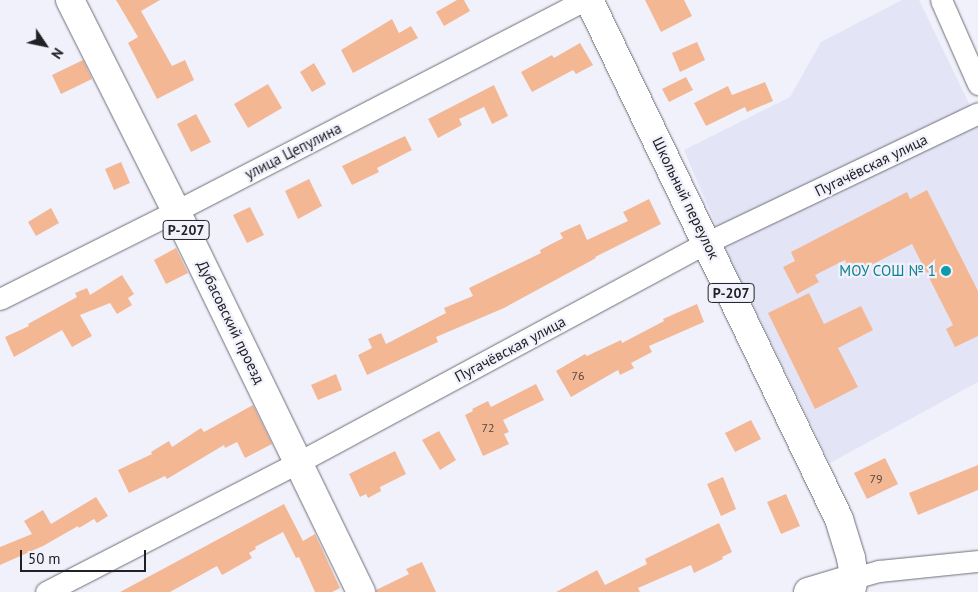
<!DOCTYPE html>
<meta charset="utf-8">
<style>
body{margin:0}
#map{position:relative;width:978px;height:592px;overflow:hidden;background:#f1f1fc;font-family:"PT Sans",sans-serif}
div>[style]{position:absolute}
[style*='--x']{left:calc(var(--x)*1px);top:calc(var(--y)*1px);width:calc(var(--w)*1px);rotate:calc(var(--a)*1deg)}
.built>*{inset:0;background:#e3e4f6}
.building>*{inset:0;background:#f4b794}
.roads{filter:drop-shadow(0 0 1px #6e6e77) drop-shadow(0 0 1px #6e6e77)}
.minor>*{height:21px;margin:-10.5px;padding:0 10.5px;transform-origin:10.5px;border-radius:10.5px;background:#fff}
.major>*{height:28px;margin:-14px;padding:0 14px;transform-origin:14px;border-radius:14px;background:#fff}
.dots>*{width:14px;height:14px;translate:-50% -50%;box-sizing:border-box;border:2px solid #f1f1fc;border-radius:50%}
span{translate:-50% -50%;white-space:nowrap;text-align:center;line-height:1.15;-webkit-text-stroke:4.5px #f1f1fc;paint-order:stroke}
.number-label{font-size:12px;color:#564641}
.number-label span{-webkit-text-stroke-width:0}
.shield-label span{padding:1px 4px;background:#f1f1fc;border:1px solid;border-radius:4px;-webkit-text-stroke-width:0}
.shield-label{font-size:14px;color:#212125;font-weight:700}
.street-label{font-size:15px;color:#212125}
.culture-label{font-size:15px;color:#0d838f}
.right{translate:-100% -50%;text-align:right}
.north{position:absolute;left:20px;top:20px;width:50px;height:50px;-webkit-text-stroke:4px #f1f1fc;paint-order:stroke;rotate:124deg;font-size:14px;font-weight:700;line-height:20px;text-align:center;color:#212125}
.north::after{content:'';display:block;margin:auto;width:18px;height:22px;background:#212125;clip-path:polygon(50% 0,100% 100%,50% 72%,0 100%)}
.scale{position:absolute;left:20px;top:550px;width:126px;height:22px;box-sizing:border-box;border:2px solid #212125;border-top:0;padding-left:6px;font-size:15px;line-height:18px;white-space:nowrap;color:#212125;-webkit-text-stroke:4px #f1f1fc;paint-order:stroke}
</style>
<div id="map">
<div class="built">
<div style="clip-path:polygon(902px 0,919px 0,978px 122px,978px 382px,830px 463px,731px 261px,684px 150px,790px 97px,821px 42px)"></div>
</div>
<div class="building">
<div style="clip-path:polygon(116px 0,160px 0,141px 11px,172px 66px,185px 60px,194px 80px,157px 99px,128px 43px,138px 37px)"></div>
<div style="clip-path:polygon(457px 0,464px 0,470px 11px,444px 26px,436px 12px)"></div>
<div style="clip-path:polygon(645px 0,684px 0,692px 16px,661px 32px)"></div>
<div style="clip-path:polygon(392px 19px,399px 33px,411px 26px,418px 38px,353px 73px,341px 50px)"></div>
<div style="clip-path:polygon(697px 42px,705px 60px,680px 72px,672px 53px)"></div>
<div style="clip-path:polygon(580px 43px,593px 65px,576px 74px,573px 70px,532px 92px,521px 72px,552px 55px,554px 58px)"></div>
<div style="clip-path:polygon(83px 60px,92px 79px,61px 94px,52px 75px)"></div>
<div style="clip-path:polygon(314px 63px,326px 84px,312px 92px,300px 72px)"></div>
<div style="clip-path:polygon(686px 77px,693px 90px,669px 102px,662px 89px)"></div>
<div style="clip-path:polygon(765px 82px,773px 101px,747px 112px,745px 107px,706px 126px,694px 103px,728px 86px,732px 95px)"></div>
<div style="clip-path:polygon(268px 84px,282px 108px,248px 128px,234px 104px)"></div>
<div style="clip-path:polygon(494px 85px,508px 116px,492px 124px,484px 107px,459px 119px,462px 125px,438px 138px,428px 119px)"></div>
<div style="clip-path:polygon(196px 114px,211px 142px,191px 152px,177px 124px)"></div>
<div style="clip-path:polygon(405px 136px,412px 150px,377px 168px,379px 172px,352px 185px,342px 166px)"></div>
<div style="clip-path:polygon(121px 162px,130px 183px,114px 190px,105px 169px)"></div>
<div style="clip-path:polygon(309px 179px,322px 206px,298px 219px,285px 191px)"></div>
<div style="clip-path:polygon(927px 190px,978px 291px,978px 336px,955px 347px,946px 329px,953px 325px,912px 244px,852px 275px,845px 260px,815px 275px,819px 282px,797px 294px,783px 267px,795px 261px,791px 252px,907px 192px,910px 199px)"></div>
<div style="clip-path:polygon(649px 199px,661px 224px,595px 257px,596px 258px,504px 308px,436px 337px,438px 342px,367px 375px,358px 355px,372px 348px,368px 339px,381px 333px,386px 344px,446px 313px,444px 308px,473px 296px,469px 288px,541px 253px,540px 250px,563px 238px,560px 233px,580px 224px,587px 240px,628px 221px,623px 212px)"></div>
<div style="clip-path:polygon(250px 207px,264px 235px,247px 243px,233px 215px)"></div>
<div style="clip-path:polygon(51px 208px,59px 223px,36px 236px,28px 222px)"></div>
<div style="clip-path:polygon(176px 248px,188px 273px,166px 284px,154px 260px)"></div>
<div style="clip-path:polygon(122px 275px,134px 294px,128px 298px,132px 305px,117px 314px,110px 303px,80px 315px,92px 336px,72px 347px,62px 330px,14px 357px,5px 337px,29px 326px,28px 324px,77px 297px,75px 293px,87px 288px,90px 295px)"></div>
<div style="clip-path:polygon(809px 293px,824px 324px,861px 306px,873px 330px,838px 348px,858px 387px,815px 409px,768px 313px)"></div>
<div style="clip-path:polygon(697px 304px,704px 322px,649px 346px,652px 352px,631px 363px,634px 368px,620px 375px,618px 370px,571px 397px,556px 371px,585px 354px,587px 356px,621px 340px,622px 343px,664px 321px,663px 319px)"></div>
<div style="clip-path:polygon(336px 374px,342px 390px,318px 400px,311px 385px)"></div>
<div style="clip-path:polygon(536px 384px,544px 400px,503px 420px,509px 432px,504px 434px,509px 444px,483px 456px,465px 415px,473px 411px,472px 409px,488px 401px,491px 407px)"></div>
<div style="clip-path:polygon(253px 405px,272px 444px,245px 458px,237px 442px,225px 448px,224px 445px,167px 479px,165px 476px,129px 493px,118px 470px,152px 454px,151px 452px,169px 441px,172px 447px,201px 428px,204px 432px)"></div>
<div style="clip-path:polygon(751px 420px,761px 439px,735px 452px,725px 433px)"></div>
<div style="clip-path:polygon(439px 431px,456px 460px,440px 470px,422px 440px)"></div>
<div style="clip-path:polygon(395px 451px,406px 474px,380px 487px,381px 491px,368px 498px,366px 494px,360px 497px,349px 474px)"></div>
<div style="clip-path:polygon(885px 458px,898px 484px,867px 499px,854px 473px)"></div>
<div style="clip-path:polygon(978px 465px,978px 490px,918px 515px,909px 493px)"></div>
<div style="clip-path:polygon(723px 477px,736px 509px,721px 516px,707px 484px)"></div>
<div style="clip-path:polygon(786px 494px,800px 526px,781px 534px,767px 502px)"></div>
<div style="clip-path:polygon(96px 497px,108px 516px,97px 523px,94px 519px,79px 528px,78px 526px,43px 546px,0 565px,0 547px,32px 534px,24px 521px,43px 510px,51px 524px)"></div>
<div style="clip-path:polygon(284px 504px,303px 541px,315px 534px,340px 588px,332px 592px,315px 592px,299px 557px,296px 558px,283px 532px,255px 547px,256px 549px,249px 553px,252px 558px,222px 575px,217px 566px,170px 592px,120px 592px)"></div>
<div style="clip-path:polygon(719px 523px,732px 552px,722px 557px,723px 559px,694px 573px,691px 565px,638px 588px,640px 592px,556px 592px,597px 570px,605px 585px,647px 564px,645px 559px)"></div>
<div style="clip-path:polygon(422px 562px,436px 592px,376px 592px,376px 590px,409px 574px,406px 569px)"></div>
</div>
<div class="roads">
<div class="minor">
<div style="--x:941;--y:0;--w:92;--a:66.2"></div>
<div style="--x:0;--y:299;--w:197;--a:-26.6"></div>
<div style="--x:176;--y:211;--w:459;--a:-27.3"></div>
<div style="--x:854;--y:578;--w:26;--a:-16"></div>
<div style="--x:879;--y:571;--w:100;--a:-5.8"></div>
<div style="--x:46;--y:592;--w:284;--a:-27.2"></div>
<div style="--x:299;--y:462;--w:464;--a:-28.3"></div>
<div style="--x:708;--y:242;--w:299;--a:-25.5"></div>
</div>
<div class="major">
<div style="--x:70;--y:0;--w:236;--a:63.3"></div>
<div style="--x:176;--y:211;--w:424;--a:64.1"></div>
<div style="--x:589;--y:0;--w:576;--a:64.28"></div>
<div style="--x:839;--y:519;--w:41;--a:72.9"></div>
<div style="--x:851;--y:558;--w:20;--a:81"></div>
<div style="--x:854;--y:578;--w:14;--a:102"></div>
<div style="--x:808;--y:592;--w:48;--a:-16.9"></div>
</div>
</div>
<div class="dots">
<div style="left:946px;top:271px;background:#0f9aa8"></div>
</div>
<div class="number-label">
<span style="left:578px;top:376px">76</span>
<span style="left:488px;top:428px">72</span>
<span style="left:876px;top:479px">79</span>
</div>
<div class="shield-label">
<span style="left:186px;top:230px">Р-207</span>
<span style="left:731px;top:293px">Р-207</span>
</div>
<div class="street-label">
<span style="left:293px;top:151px;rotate:-27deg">улица Цепулина</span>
<span style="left:871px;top:165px;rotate:-26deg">Пугачёвская улица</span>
<span style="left:686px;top:198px;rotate:64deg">Школьный переулок</span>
<span style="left:231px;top:322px;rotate:64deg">Дубасовский проезд</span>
<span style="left:510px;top:349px;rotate:-28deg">Пугачёвская улица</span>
</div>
<div class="culture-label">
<span class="right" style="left:936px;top:271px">МОУ СОШ № 1</span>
</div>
<div class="north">N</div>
<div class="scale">50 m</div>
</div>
